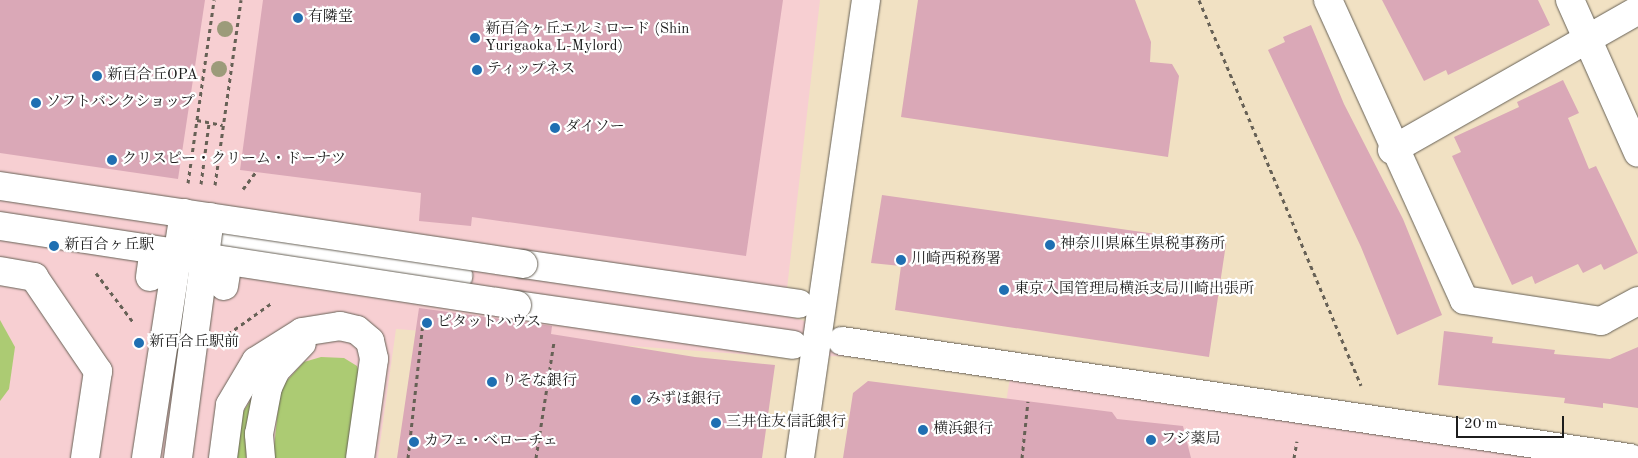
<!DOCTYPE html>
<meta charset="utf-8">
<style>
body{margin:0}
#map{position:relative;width:1638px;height:458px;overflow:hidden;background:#f1e1c3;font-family:"Old Standard TT","Noto Serif JP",serif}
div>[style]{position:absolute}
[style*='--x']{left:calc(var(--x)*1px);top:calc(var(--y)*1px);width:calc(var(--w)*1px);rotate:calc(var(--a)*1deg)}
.built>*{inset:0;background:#f7cfd2}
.green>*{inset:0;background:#accb73}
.building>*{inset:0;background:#daa8b7}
.path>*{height:3px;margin-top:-1.5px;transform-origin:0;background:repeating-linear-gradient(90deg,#676156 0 4px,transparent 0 8px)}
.roads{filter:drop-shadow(0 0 1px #676156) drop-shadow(0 0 1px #676156)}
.minor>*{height:28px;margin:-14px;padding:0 14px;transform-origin:14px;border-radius:14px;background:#fff}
.bridges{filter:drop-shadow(0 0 1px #676156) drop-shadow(0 0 1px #676156)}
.minor-bridge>*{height:28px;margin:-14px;padding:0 14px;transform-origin:14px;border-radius:14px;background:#fff}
.trees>*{width:16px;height:16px;margin:-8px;border-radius:50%;background:#9c9b7a}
.dots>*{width:14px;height:14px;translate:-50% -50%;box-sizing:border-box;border:2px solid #fff;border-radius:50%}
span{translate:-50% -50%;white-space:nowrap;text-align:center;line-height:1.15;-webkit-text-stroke:4.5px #fff;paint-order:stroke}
.poi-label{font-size:15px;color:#1c1c1c}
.left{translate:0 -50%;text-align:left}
.scale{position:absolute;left:1456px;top:416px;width:108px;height:22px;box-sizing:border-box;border:2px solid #1c1c1c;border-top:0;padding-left:6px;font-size:15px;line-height:18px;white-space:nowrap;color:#1c1c1c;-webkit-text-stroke:4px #fff;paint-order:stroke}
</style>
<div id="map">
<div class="built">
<div style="clip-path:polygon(0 0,820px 0,784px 315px,853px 335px,1597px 458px,997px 458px,1010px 378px,847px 356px,782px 357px,396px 329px,378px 458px,0 458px)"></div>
</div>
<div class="green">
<div style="clip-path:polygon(0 320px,15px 347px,9px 389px,0 401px)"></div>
<div style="clip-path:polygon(321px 357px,344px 358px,357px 366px,360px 375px,348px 458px,273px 458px,280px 388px,304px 362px)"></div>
<div style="clip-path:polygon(254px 395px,246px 458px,236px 458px,240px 417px)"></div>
</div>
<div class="building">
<div style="clip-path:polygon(0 0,205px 0,178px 179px,0 153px)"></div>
<div style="clip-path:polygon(263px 0,783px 0,746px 256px,472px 217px,471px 226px,419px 221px,421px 193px,240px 170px)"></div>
<div style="clip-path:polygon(918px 0,1135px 0,1151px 42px,1150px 62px,1172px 64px,1179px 76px,1168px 157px,901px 117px)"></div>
<div style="clip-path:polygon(1382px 0,1538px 0,1550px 25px,1448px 75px,1446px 70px,1424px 81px)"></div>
<div style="clip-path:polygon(1311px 25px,1344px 104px,1403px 219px,1442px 315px,1397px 335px,1361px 247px,1268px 50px,1285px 42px,1283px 37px)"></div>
<div style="clip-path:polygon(1563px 80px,1579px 113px,1568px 118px,1589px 169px,1596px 166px,1638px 253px,1604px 270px,1601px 264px,1583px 273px,1578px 264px,1535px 284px,1532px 276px,1512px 285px,1452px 156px,1461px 152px,1454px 137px,1519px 107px,1517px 102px)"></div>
<div style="clip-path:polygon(882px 195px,1226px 244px,1209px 357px,895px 310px,901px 266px,871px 263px)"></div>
<div style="clip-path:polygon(419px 308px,552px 326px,551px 334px,695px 357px,775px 365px,762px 458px,397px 458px)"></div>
<div style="clip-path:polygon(1444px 331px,1493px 337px,1492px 343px,1555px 350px,1554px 354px,1610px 359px,1638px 347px,1638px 408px,1603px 403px,1603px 408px,1564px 403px,1565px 398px,1438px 385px)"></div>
<div style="clip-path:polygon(868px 381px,1112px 412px,1117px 419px,1183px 426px,1191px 458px,843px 458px,853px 393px)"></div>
</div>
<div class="path">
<div style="--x:1199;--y:0;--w:418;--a:67.2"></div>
<div style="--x:197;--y:120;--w:26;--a:11"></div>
<div style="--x:188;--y:183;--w:185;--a:-81.9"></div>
<div style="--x:201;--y:184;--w:62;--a:-82.5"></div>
<div style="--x:215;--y:185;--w:187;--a:-82"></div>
<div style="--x:243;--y:189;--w:21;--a:-53"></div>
<div style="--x:96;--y:273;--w:61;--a:52.9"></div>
<div style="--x:228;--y:334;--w:55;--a:-35.4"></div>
<div style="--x:408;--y:458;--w:137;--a:-83.7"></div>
<div style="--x:536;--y:458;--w:117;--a:-81.2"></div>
<div style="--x:1022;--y:458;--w:57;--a:-84"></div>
<div style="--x:1294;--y:458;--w:17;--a:-80"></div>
</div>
<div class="roads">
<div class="minor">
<div style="--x:1328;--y:0;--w:329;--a:65.6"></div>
<div style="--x:1464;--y:300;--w:139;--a:8.7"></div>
<div style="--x:1601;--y:321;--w:42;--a:-28.4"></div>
<div style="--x:1570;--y:0;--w:167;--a:66"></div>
<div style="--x:1392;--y:150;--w:283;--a:-29.6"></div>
<div style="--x:194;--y:238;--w:267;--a:8.2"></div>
<div style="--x:523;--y:264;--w:279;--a:8.2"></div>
<div style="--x:0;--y:271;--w:35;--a:10"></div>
<div style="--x:34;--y:277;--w:114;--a:55.8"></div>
<div style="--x:98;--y:371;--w:88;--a:98.5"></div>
<div style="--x:517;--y:305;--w:279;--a:8.2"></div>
<div style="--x:842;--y:341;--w:797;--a:8.45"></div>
<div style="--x:223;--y:458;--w:53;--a:-82.5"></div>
<div style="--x:230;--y:405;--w:51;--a:-59.4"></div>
<div style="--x:256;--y:361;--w:54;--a:-32.2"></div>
<div style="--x:302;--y:332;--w:38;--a:-9"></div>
<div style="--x:340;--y:326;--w:17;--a:13"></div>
<div style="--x:357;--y:330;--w:17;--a:40"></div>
<div style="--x:370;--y:341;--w:18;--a:77"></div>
<div style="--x:374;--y:359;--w:100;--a:98"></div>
<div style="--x:261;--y:458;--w:24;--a:-95"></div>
<div style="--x:259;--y:434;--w:48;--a:-79.2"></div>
<div style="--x:268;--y:387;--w:19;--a:-65"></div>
<div style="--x:276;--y:370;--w:37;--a:-46"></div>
<div style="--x:800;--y:458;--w:463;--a:-81.8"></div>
</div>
</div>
<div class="bridges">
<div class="minor-bridge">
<div style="--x:0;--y:186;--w:529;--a:8.48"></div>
<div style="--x:0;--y:226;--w:523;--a:8.69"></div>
<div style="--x:150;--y:277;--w:27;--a:-82"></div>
<div style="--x:224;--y:286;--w:25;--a:-81"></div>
<div style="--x:146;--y:458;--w:248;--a:-81.2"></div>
<div style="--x:178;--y:458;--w:243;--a:-82.4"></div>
</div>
</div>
<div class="trees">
<div style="left:225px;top:29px"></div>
<div style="left:219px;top:69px"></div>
</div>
<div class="dots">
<div style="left:298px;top:18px;background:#1f6fb2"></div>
<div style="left:475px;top:38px;background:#1f6fb2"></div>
<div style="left:477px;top:70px;background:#1f6fb2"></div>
<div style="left:97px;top:76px;background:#1f6fb2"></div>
<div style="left:36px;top:103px;background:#1f6fb2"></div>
<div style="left:555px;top:128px;background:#1f6fb2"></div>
<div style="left:112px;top:160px;background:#1f6fb2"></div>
<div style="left:1050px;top:245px;background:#1f6fb2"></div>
<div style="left:54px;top:246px;background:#1f6fb2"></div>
<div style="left:901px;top:260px;background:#1f6fb2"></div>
<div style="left:1004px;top:290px;background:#1f6fb2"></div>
<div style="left:427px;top:323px;background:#1f6fb2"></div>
<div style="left:139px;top:343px;background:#1f6fb2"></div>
<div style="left:492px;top:382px;background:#1f6fb2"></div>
<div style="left:636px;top:400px;background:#1f6fb2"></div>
<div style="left:716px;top:423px;background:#1f6fb2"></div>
<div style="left:923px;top:430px;background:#1f6fb2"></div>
<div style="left:1151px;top:440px;background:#1f6fb2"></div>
<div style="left:414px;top:442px;background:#1f6fb2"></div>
</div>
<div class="poi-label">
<span class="left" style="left:308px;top:18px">有隣堂</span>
<span class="left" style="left:485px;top:38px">新百合ヶ丘エルミロード (Shin<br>Yurigaoka L-Mylord)</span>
<span class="left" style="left:487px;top:70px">ティップネス</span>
<span class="left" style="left:107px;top:76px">新百合丘OPA</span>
<span class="left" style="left:46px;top:103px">ソフトバンクショップ</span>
<span class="left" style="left:565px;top:128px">ダイソー</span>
<span class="left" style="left:122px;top:160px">クリスピー・クリーム・ドーナツ</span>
<span class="left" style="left:1060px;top:245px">神奈川県麻生県税事務所</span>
<span class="left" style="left:64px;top:246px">新百合ヶ丘駅</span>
<span class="left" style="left:911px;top:260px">川崎西税務署</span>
<span class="left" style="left:1014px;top:290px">東京入国管理局横浜支局川崎出張所</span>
<span class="left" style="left:437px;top:323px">ピタットハウス</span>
<span class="left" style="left:149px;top:343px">新百合丘駅前</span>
<span class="left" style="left:502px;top:382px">りそな銀行</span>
<span class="left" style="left:646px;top:400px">みずほ銀行</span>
<span class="left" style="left:726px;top:423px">三井住友信託銀行</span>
<span class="left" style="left:933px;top:430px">横浜銀行</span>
<span class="left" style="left:1161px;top:440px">フジ薬局</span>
<span class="left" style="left:424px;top:442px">カフェ・ベローチェ</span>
</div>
<div class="scale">20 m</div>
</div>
